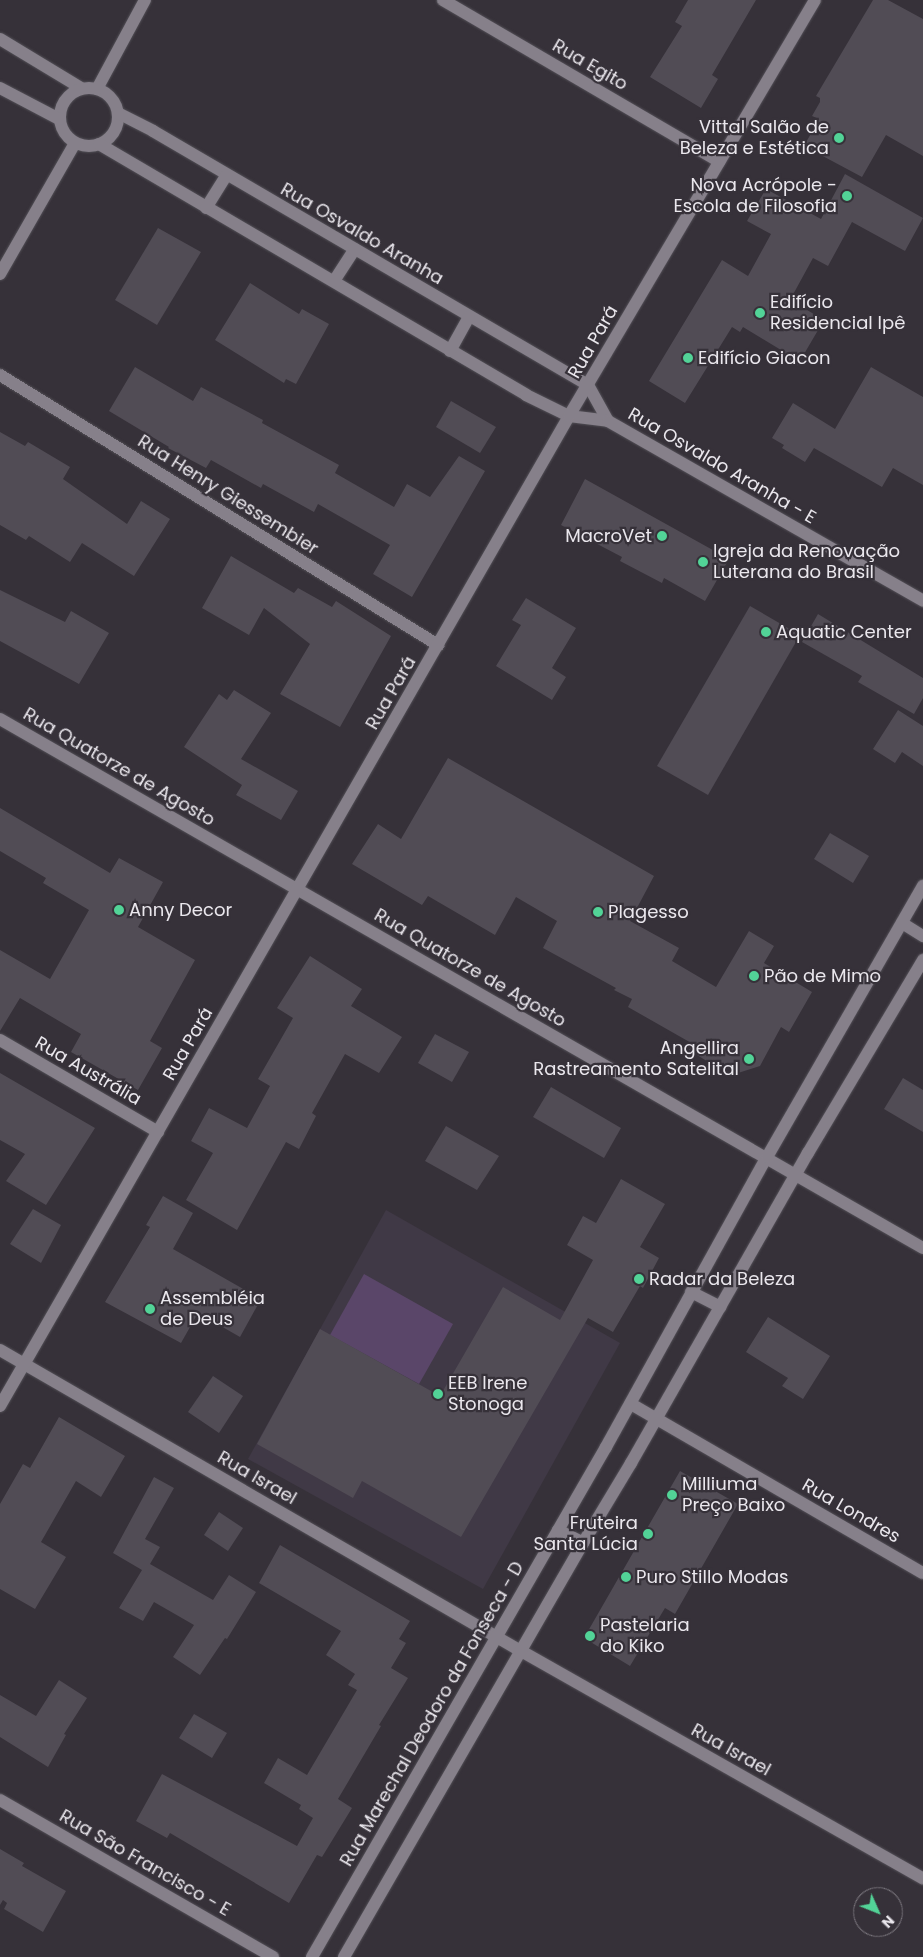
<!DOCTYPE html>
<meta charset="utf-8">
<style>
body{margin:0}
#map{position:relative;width:923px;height:1957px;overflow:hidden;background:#363139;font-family:Poppins,sans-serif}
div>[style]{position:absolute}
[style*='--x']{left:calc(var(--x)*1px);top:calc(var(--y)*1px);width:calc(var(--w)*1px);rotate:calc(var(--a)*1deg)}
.built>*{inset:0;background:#403946}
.green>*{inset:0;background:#5a4669}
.building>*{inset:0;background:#514c55}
.roads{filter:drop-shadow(0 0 1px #524f56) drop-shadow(0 0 1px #524f56)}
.minor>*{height:12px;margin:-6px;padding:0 6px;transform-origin:6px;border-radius:6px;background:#86808a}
.minor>.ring{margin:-6px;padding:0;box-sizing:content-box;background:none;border:12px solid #86808a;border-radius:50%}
.dots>*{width:14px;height:14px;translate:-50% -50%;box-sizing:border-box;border:2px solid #363139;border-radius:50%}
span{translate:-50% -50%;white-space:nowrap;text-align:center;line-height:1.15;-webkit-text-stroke:4.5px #363139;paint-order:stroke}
.street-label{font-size:18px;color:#eae7ed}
.poi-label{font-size:18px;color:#eae7ed}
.right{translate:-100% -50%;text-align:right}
.left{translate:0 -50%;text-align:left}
.north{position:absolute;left:853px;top:1887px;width:50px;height:50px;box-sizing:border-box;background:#363139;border:1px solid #7e7a81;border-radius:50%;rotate:134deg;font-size:14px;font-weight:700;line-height:20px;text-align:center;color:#eae7ed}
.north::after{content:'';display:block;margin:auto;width:18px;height:22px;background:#52d397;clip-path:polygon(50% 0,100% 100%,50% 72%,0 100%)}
</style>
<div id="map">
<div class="built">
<div style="clip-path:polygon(386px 1210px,620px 1343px,483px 1589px,248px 1459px)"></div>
</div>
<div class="green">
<div style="clip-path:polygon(364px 1274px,453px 1324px,419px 1384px,330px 1335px)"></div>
</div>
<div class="building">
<div style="clip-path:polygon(688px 0,756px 0,712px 75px,718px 79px,701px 108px,650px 77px,682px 26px,675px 22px)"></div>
<div style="clip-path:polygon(873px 0,888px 0,923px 19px,923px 156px,886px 135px,862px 177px,804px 146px,819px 119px,812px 116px,820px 102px,820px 98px,816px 96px)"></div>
<div style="clip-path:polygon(845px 174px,923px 218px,905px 251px,852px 222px,828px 266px,813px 258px,790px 300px,824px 320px,797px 366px,778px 354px,781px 350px,743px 327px,740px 332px,732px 327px,685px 403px,649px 381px,722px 260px,748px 276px,771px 234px,747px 221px,766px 189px,821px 219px)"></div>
<div style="clip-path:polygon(158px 228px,201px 252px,157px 325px,115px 300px)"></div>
<div style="clip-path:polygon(250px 283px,299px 314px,302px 309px,329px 324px,296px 384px,286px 379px,284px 383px,215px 340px)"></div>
<div style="clip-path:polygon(135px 367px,193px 401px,201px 387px,263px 420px,262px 423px,339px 465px,335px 473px,394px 507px,407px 484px,430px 497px,459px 456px,485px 471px,412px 597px,373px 574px,390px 545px,318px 504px,314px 512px,263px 484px,261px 488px,211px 460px,206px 468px,168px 448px,169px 447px,109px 411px)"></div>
<div style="clip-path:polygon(871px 367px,923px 397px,923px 485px,893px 468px,882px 487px,814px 448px,805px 462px,782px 448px,784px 445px,772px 438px,793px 403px,835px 429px)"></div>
<div style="clip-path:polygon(451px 401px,496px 427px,480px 453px,436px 427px)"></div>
<div style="clip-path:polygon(0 432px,25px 446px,28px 442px,70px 467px,63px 479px,127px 524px,141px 501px,170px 519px,134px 576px,82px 543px,70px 562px,29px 536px,26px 540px,0 525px)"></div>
<div style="clip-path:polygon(585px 479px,729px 559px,705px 601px,664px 578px,662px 583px,620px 561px,622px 557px,561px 525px)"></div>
<div style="clip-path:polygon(231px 556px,294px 593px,298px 588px,332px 607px,336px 601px,391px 636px,340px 727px,280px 694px,310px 644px,264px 608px,249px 635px,202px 608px)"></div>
<div style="clip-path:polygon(0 590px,65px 622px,71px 611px,109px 633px,79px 684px,0 641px)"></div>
<div style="clip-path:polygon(526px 598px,576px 628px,552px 668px,566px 677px,552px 700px,496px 666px,521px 625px,512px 620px)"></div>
<div style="clip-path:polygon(750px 606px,800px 635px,708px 795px,657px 766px)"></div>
<div style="clip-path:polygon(818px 614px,923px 678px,923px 698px,914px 714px,858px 682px,862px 676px,802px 642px)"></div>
<div style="clip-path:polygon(234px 690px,271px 713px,241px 759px,298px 791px,281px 820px,236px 795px,242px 785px,184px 747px,219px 694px,227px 700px)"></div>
<div style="clip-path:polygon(898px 710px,923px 726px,923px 766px,902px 752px,895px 763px,873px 749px)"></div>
<div style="clip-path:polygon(448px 758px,654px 876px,630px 921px,679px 948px,672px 961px,716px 987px,749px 931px,774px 946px,764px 963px,812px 992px,789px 1032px,781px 1027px,760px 1066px,738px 1073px,720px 1065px,718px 1068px,689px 1050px,693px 1044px,628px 1007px,632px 999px,614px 990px,616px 988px,543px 948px,557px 921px,516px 897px,495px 935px,428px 896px,422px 905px,352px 864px,378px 824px,401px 839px)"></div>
<div style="clip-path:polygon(0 808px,110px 873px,119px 858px,163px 882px,138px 927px,195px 960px,150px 1041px,162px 1048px,138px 1090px,71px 1052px,81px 1034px,20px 998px,0 1031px,0 950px,50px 979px,89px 910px,43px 883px,46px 878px,0 851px)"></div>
<div style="clip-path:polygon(830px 833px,869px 856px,853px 883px,814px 859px)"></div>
<div style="clip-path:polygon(310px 956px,362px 989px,351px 1006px,402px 1037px,379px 1073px,345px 1054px,312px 1113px,316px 1116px,299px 1149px,286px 1142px,237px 1230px,186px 1200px,213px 1153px,191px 1141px,209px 1108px,247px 1128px,270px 1086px,258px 1079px,293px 1018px,277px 1008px)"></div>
<div style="clip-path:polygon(435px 1034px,469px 1052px,452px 1082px,418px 1063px)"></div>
<div style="clip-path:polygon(0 1073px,95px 1128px,46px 1205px,6px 1181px,25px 1154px,0 1140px)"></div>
<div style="clip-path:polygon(903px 1078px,923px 1090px,923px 1132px,884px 1109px)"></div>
<div style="clip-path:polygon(551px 1087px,621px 1128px,604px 1158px,533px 1117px)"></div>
<div style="clip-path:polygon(446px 1126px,499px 1156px,477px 1190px,425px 1161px)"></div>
<div style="clip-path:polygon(621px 1179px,665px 1204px,640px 1247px,659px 1258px,643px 1288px,640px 1286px,613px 1332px,588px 1318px,461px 1537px,362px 1481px,353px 1498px,257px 1444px,320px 1329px,440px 1396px,503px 1287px,560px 1320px,593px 1260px,567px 1245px,583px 1216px,596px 1223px)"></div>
<div style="clip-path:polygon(163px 1196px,193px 1213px,173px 1249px,261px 1299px,240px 1337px,198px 1313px,181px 1343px,105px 1302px,150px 1227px,146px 1225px)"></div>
<div style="clip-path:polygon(33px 1209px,61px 1225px,41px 1263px,10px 1244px)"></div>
<div style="clip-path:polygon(768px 1317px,830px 1356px,803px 1399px,782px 1386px,788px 1378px,746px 1352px)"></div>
<div style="clip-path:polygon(213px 1376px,243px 1396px,219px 1433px,188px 1412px)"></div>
<div style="clip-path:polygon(59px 1417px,125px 1456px,101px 1497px,76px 1481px,41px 1542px,66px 1557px,35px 1609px,0 1589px,0 1504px,23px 1464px,30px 1468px)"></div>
<div style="clip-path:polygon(680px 1471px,738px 1504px,675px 1614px,665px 1608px,630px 1666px,584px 1638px)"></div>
<div style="clip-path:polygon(154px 1477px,174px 1488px,145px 1539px,160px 1547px,150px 1564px,213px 1600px,229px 1575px,256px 1592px,227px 1639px,225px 1638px,200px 1675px,173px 1657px,194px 1625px,154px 1602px,143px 1621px,119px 1608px,142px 1570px,113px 1553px)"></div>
<div style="clip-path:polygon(219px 1512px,243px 1528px,228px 1551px,204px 1535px)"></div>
<div style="clip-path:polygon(280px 1545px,410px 1621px,399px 1639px,406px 1643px,391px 1668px,408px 1678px,379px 1725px,381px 1726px,338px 1799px,352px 1808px,322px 1857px,317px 1855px,289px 1903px,170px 1833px,167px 1838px,136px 1821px,162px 1774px,297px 1846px,313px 1818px,299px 1809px,301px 1805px,264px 1783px,278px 1758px,307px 1775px,357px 1690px,348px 1685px,355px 1674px,326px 1655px,341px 1631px,259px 1583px)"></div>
<div style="clip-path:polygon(59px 1680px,87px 1698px,64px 1734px,66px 1735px,48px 1767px,0 1737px,0 1695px,36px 1716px)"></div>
<div style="clip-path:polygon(194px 1714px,227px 1733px,212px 1758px,179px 1738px)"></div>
<div style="clip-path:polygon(0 1849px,24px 1863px,22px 1866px,66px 1891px,43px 1932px,4px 1909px,7px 1903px,3px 1900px,0 1905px)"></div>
</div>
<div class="roads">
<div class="minor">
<div style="--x:443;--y:0;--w:320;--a:30.3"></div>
<div style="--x:0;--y:39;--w:95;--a:31.2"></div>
<div class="ring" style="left:60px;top:88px;width:46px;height:46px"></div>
<div style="--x:0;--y:88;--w:67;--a:27.7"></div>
<div style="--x:97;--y:89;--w:101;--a:-61.7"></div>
<div style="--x:118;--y:113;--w:39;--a:27"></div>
<div style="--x:153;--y:131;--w:504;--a:30.28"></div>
<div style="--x:588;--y:385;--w:41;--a:60.9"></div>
<div style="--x:99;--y:144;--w:495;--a:30.4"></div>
<div style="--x:526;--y:395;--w:48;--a:26"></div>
<div style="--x:569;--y:416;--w:39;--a:7"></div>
<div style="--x:608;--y:421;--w:363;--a:29.7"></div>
<div style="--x:206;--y:208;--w:39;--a:-58"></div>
<div style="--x:0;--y:274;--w:151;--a:-60.2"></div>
<div style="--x:334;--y:281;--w:38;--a:-57"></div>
<div style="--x:450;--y:351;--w:39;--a:-61"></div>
<div style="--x:0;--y:375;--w:515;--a:31.65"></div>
<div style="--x:0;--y:719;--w:1064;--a:29.82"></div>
<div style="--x:902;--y:923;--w:25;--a:32"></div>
<div style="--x:0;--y:1040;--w:183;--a:30.2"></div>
<div style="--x:691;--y:1292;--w:33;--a:27"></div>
<div style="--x:0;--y:1350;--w:602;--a:30.02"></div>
<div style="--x:521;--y:1651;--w:462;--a:29.5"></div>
<div style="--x:631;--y:1404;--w:337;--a:30.1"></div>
<div style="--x:0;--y:1406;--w:1142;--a:-60.11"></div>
<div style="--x:569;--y:416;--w:483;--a:-59.4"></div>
<div style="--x:558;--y:1530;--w:28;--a:27"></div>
<div style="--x:0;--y:1800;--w:315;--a:29.9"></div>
<div style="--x:312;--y:1957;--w:589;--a:-60.04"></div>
<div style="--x:606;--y:1447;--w:332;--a:-61"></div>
<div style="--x:767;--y:1157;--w:313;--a:-60.1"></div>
<div style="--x:344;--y:1957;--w:478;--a:-60"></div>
<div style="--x:583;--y:1543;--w:93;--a:-59"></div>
<div style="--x:631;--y:1463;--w:357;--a:-60.3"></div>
<div style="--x:808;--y:1153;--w:225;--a:-59.2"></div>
</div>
</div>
<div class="dots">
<div style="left:839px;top:138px;background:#52d397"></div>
<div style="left:847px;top:196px;background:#52d397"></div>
<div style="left:760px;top:313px;background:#52d397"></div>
<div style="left:688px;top:358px;background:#52d397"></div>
<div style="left:662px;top:536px;background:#52d397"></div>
<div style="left:703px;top:562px;background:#52d397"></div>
<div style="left:766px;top:632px;background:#52d397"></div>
<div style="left:119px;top:910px;background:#52d397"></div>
<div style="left:598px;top:912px;background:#52d397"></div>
<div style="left:754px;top:976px;background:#52d397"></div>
<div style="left:749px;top:1059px;background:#52d397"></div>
<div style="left:639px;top:1279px;background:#52d397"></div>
<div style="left:150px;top:1309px;background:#52d397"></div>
<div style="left:438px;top:1394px;background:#52d397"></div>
<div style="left:672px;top:1495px;background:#52d397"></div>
<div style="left:648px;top:1534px;background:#52d397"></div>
<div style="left:626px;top:1577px;background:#52d397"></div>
<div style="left:590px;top:1636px;background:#52d397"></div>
</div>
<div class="street-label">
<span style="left:590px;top:65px;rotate:30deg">Rua Egito</span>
<span style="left:362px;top:234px;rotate:30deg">Rua Osvaldo Aranha</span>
<span style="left:593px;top:342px;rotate:-60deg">Rua Pará</span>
<span style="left:722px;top:466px;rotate:30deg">Rua Osvaldo Aranha - E</span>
<span style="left:228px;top:495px;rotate:32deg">Rua Henry Giessembier</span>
<span style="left:391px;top:693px;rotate:-60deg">Rua Pará</span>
<span style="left:119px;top:767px;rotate:30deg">Rua Quatorze de Agosto</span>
<span style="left:470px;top:968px;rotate:30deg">Rua Quatorze de Agosto</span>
<span style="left:188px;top:1044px;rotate:-60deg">Rua Pará</span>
<span style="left:88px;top:1071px;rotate:30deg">Rua Austrália</span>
<span style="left:257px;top:1478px;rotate:30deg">Rua Israel</span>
<span style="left:851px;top:1511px;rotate:30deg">Rua Londres</span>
<span style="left:432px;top:1714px;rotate:-60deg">Rua Marechal Deodoro da Fonseca - D</span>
<span style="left:731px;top:1750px;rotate:29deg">Rua Israel</span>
<span style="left:145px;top:1863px;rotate:30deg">Rua São Francisco - E</span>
</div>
<div class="poi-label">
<span class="right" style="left:829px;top:138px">Vittal Salão de<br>Beleza e Estética</span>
<span class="right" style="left:837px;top:196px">Nova Acrópole -<br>Escola de Filosofia</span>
<span class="left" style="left:770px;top:313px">Edifício<br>Residencial Ipê</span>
<span class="left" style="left:698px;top:358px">Edifício Giacon</span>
<span class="right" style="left:652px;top:536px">MacroVet</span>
<span class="left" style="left:713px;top:562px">Igreja da Renovação<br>Luterana do Brasil</span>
<span class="left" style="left:776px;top:632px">Aquatic Center</span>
<span class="left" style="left:129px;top:910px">Anny Decor</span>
<span class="left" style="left:608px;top:912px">Plagesso</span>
<span class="left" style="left:764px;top:976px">Pão de Mimo</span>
<span class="right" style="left:739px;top:1059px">Angellira<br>Rastreamento Satelital</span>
<span class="left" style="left:649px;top:1279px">Radar da Beleza</span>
<span class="left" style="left:160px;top:1309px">Assembléia<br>de Deus</span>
<span class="left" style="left:448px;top:1394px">EEB Irene<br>Stonoga</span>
<span class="left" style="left:682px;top:1495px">Milliuma<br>Preço Baixo</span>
<span class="right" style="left:638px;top:1534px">Fruteira<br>Santa Lúcia</span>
<span class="left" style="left:636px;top:1577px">Puro Stillo Modas</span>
<span class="left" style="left:600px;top:1636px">Pastelaria<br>do Kiko</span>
</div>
<div class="north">N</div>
</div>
